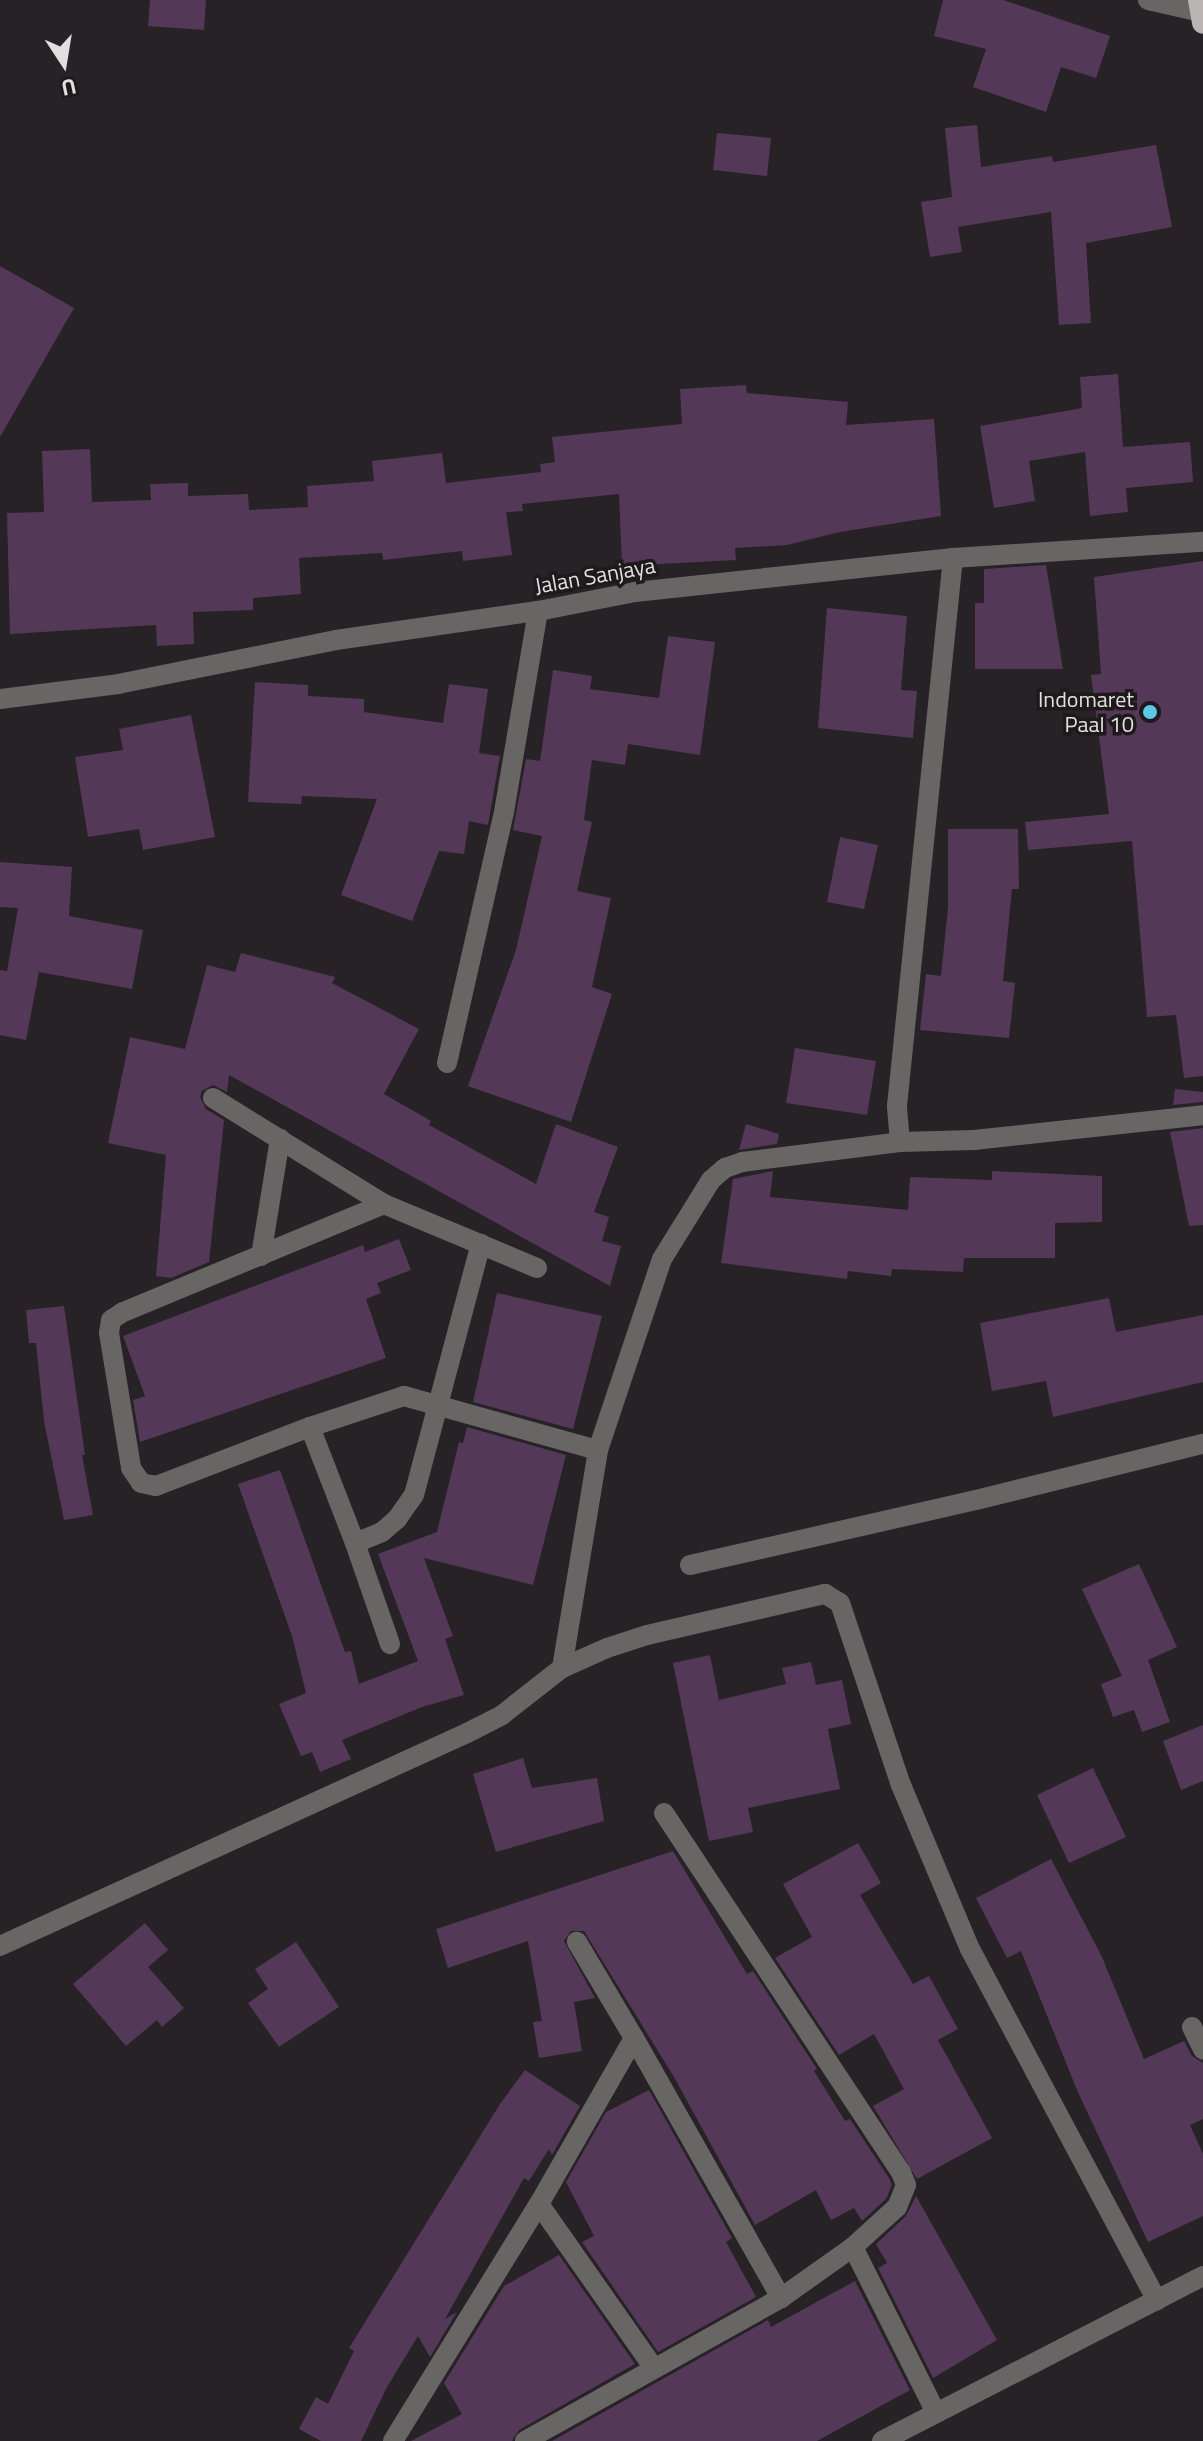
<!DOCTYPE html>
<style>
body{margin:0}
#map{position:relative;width:1203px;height:2441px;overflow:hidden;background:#272225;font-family:"Titillium Web",sans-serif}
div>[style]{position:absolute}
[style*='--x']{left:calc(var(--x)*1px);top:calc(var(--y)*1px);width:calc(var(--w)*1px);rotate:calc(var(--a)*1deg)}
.building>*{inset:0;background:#533857}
.minor>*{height:20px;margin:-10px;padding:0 10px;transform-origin:10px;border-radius:10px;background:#686565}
.trunk>*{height:22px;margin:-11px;padding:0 11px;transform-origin:11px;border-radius:11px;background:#bab3b4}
.dots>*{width:22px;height:22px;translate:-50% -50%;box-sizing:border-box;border:4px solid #1e191b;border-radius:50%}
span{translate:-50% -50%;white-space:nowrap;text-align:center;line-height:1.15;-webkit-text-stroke:7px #1e191b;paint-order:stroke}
.street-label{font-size:22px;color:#e3dfe1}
.poi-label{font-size:22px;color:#e3dfe1}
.right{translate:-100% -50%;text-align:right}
.north{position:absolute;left:24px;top:24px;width:80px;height:80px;-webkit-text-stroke:6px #1e191b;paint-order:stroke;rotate:168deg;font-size:22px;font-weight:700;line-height:32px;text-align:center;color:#e3dfe1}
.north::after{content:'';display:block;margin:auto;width:28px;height:36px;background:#e3dfe1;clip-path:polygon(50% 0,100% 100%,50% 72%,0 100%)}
</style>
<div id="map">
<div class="building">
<div style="clip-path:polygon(150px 0,206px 0,204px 30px,148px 26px)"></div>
<div style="clip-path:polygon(943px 0,1003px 0,1110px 36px,1096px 78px,1061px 67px,1046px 112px,973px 87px,986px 49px,934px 36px)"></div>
<div style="clip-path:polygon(977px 125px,981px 167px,1052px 156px,1053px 162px,1156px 145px,1172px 227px,1086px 243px,1091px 323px,1059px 325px,1051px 212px,958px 227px,962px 252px,930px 257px,921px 202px,952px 197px,945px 128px)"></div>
<div style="clip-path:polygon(717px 133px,771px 138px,767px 176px,713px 170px)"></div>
<div style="clip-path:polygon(0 266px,74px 308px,0 437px)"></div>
<div style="clip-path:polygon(1118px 374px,1123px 447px,1190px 442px,1193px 482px,1126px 488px,1128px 512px,1090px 516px,1085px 452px,1029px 461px,1035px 501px,994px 508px,980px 426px,1082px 408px,1080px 377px)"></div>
<div style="clip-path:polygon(746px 385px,747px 393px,848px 402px,846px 425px,934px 419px,941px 516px,840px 532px,787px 545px,735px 548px,736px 560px,622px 566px,619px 494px,522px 504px,523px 511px,506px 512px,512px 555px,463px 561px,462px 551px,383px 560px,382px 553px,299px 558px,301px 594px,253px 598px,253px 610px,193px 612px,194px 644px,157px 646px,156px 625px,10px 634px,7px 513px,44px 512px,42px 451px,90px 449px,92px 502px,151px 500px,150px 484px,188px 483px,188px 496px,248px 494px,249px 510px,308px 507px,307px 486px,374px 481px,372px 461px,442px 453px,446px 483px,541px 472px,540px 464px,555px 462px,552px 437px,682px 424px,680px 389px)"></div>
<div style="clip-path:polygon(1203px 561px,1203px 1076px,1184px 1078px,1176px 1015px,1147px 1017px,1132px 841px,1028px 850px,1025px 822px,1109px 814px,1091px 675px,1101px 674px,1094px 577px)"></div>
<div style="clip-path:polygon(1046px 565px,1063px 669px,975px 669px,975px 603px,984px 603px,984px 569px)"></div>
<div style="clip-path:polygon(827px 608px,907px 616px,901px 690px,917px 691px,913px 738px,818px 728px)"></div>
<div style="clip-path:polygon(668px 636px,715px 642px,700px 755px,628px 744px,625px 765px,592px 760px,584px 820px,592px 822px,577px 891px,611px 898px,592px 987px,612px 994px,571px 1122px,468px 1086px,516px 950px,542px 836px,513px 830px,526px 759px,540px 761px,553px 670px,592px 676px,590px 689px,659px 698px)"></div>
<div style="clip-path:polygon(255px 682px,308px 685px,308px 696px,364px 699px,364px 712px,443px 723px,449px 684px,488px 689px,479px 753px,500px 756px,488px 825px,469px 821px,464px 854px,439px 851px,412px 921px,341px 895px,377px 799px,302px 796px,301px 804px,248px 802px)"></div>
<div style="clip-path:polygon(191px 715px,215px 837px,143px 850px,139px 829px,88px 837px,75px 757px,123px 750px,119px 729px)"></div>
<div style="clip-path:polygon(948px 829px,1018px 829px,1019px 889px,1012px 889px,1003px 981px,1015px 983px,1009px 1038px,920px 1030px,926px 974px,941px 976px,948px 907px)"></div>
<div style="clip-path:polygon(840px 837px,878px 845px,864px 909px,827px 902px)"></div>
<div style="clip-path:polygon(0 862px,72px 867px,69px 916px,143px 930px,132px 989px,39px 972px,26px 1040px,0 1035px,0 970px,7px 971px,18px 908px,0 907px)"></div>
<div style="clip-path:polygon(241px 953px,335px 977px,332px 983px,419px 1029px,384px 1094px,431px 1121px,429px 1125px,536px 1184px,556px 1124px,618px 1147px,594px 1212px,609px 1217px,602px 1241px,621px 1246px,610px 1286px,229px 1075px,227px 1092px,213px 1085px,202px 1091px,200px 1097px,206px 1109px,224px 1120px,209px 1262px,171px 1278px,156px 1276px,166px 1155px,108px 1143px,130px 1037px,185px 1049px,207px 965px,235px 972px)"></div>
<div style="clip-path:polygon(795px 1048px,876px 1061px,867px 1115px,786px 1103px)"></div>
<div style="clip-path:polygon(1175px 1089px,1203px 1092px,1203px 1102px,1173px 1105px)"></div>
<div style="clip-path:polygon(746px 1124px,779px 1134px,777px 1144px,739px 1150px)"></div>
<div style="clip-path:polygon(1203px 1128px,1203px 1225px,1189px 1226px,1170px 1132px)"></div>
<div style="clip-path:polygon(773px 1171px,770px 1197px,908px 1210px,910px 1177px,992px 1180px,992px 1171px,1102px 1176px,1102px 1222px,1055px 1223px,1055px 1258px,964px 1258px,963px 1272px,892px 1269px,891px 1276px,848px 1271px,847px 1279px,721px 1263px,733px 1179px)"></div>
<div style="clip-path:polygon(399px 1239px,411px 1270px,377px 1283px,381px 1293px,366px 1299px,386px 1358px,140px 1442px,133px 1400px,145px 1396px,123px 1336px,363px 1245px,365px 1252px)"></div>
<div style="clip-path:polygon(497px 1293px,602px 1316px,573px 1429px,473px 1402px)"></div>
<div style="clip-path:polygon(1109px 1298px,1116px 1332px,1203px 1315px,1203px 1382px,1053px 1417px,1046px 1381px,992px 1391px,980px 1323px)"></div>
<div style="clip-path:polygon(64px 1306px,85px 1455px,82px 1455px,93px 1515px,64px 1520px,44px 1421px,36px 1343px,29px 1343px,26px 1310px)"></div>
<div style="clip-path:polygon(467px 1427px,566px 1455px,533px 1585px,424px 1558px,453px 1636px,445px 1639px,464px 1695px,422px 1707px,342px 1740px,351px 1759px,320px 1772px,312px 1752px,301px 1756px,279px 1704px,306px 1693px,292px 1636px,238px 1484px,280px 1470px,345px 1652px,351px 1651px,359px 1684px,418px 1661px,378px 1554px,437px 1532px,459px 1442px,463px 1443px)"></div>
<div style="clip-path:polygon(1139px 1564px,1177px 1647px,1148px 1660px,1170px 1722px,1142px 1732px,1134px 1710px,1113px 1717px,1101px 1684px,1122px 1676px,1082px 1589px)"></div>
<div style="clip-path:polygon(710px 1655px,719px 1700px,786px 1684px,782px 1668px,811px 1662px,816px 1685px,842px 1680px,851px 1724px,828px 1729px,840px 1789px,748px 1808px,753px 1832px,709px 1841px,673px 1663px)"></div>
<div style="clip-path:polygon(1203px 1725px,1203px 1781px,1181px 1790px,1163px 1741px)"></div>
<div style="clip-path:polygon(523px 1758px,532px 1788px,597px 1778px,604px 1821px,496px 1852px,473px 1774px)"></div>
<div style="clip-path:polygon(1093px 1768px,1126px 1837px,1069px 1863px,1037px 1795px)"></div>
<div style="clip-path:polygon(858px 1843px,881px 1883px,860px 1895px,913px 1984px,929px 1976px,958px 2029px,938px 2040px,992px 2138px,917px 2179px,873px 2106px,904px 2089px,874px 2034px,839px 2055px,775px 1958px,812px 1937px,783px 1884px)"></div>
<div style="clip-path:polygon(673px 1851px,747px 1974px,753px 1971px,817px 2069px,814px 2071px,845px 2121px,850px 2119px,889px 2178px,892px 2185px,886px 2199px,862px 2221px,854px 2208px,831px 2220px,816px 2190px,755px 2225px,674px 2077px,584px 1931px,571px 1931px,564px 1941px,595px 1998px,574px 2002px,582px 2051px,539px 2058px,533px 2022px,542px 2021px,528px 1941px,448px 1968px,436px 1929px)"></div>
<div style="clip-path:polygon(1051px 1859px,1102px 1957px,1144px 2059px,1184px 2041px,1192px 2056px,1203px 2063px,1203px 2119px,1190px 2125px,1203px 2154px,1203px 2216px,1148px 2242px,1077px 2090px,1021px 1951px,1007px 1958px,976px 1898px)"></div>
<div style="clip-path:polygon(145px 1923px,168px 1950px,148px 1967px,184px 2008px,162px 2027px,157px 2020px,126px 2046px,73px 1984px)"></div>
<div style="clip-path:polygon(296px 1942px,339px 2007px,279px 2047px,248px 2003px,268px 1989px,255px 1969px)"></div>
<div style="clip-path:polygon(525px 2070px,580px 2106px,552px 2155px,549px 2149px,529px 2181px,524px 2178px,445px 2319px,457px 2312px,430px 2357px,418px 2336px,387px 2387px,361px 2441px,321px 2441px,299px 2429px,316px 2397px,328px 2404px,354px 2351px,349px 2348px,500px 2104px)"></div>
<div style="clip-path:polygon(649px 2090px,732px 2238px,726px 2242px,756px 2297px,658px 2352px,582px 2242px,594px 2236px,566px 2182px,606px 2112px)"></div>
<div style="clip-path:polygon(916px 2196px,997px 2340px,933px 2378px,878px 2268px,887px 2263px,876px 2244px,906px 2216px)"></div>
<div style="clip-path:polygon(559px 2255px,635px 2364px,519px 2430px,512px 2441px,411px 2441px,462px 2414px,444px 2383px,504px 2286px)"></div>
<div style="clip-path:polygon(855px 2281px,910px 2390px,817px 2441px,552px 2441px,768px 2320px,771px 2327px)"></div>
</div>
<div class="minor">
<div style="--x:1148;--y:0;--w:54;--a:12.8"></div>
<div style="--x:0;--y:699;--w:119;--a:-7.2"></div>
<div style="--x:118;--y:684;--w:222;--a:-11.4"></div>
<div style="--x:336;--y:640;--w:204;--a:-8.2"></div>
<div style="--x:538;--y:611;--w:99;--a:-11.1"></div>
<div style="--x:635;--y:592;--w:320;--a:-6.1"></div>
<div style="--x:953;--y:558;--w:251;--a:-3.7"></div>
<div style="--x:447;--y:1063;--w:257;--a:-77.2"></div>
<div style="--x:504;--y:812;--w:204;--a:-80.4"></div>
<div style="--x:213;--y:1098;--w:201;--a:31.8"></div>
<div style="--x:900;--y:1142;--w:36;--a:-95"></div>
<div style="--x:897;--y:1106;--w:551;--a:-84.17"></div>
<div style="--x:261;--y:1256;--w:119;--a:-80.8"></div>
<div style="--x:537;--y:1268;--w:166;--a:-157.3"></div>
<div style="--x:384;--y:1204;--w:282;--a:157.5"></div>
<div style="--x:123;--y:1312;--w:14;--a:146"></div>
<div style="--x:111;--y:1320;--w:13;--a:99"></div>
<div style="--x:109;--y:1333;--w:137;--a:80.7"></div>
<div style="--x:131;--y:1468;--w:18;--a:56"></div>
<div style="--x:141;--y:1483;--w:15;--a:11"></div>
<div style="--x:156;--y:1486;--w:165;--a:-21"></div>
<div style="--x:310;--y:1427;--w:99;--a:-18.3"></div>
<div style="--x:404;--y:1396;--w:201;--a:15.6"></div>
<div style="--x:310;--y:1427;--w:124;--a:68.8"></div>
<div style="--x:355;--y:1543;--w:29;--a:-22"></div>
<div style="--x:382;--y:1532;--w:20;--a:-41"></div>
<div style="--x:397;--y:1519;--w:29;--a:-55"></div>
<div style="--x:414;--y:1495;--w:260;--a:-75.1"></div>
<div style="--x:355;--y:1543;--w:107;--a:70.9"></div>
<div style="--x:690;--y:1565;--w:293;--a:-12.8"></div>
<div style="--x:976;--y:1500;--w:234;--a:-13.9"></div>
<div style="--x:562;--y:1668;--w:221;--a:-80.6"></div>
<div style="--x:598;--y:1450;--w:201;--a:-71.5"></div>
<div style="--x:662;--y:1259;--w:93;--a:-58.2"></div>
<div style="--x:711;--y:1180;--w:18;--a:-41"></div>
<div style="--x:725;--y:1168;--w:18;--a:-19"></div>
<div style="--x:742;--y:1162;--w:159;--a:-7.2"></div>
<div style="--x:900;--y:1142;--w:74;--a:-1.5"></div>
<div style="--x:974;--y:1140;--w:230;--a:-6.2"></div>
<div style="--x:664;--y:1813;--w:430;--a:56.6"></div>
<div style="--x:901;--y:2172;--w:14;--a:69"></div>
<div style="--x:906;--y:2185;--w:24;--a:112"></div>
<div style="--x:897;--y:2207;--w:59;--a:137.7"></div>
<div style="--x:0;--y:1946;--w:513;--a:-24.52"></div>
<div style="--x:467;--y:1733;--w:39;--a:-27"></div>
<div style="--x:502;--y:1715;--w:76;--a:-38.1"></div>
<div style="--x:562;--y:1668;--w:49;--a:-24"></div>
<div style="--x:607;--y:1648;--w:42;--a:-18"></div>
<div style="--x:647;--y:1635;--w:183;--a:-13"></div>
<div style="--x:825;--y:1594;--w:17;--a:31"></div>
<div style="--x:840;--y:1603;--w:192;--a:71.5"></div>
<div style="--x:901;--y:1785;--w:178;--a:67.2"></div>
<div style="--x:970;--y:1949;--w:398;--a:62"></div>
<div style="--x:1192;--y:2027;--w:25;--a:64"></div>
<div style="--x:634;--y:2038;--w:299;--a:60.5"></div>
<div style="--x:539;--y:2204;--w:199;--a:55"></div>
<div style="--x:393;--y:2441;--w:278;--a:-58.4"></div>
<div style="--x:539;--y:2204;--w:191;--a:-60.2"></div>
<div style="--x:634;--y:2038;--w:112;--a:-120.7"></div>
<div style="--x:525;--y:2441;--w:293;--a:-29.2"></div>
<div style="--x:781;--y:2298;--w:88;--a:-35.3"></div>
<div style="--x:853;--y:2247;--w:183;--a:63.4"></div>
<div style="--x:882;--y:2441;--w:361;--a:-27.2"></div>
</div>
<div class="trunk">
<div style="--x:1199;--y:0;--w:23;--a:80"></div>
</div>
<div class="dots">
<div style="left:1150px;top:712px;background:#5bc8e7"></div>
</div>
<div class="street-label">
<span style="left:595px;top:576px;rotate:-10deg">Jalan Sanjaya</span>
</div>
<div class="poi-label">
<span class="right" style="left:1134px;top:712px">Indomaret<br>Paal 10</span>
</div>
<div class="north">U</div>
</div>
